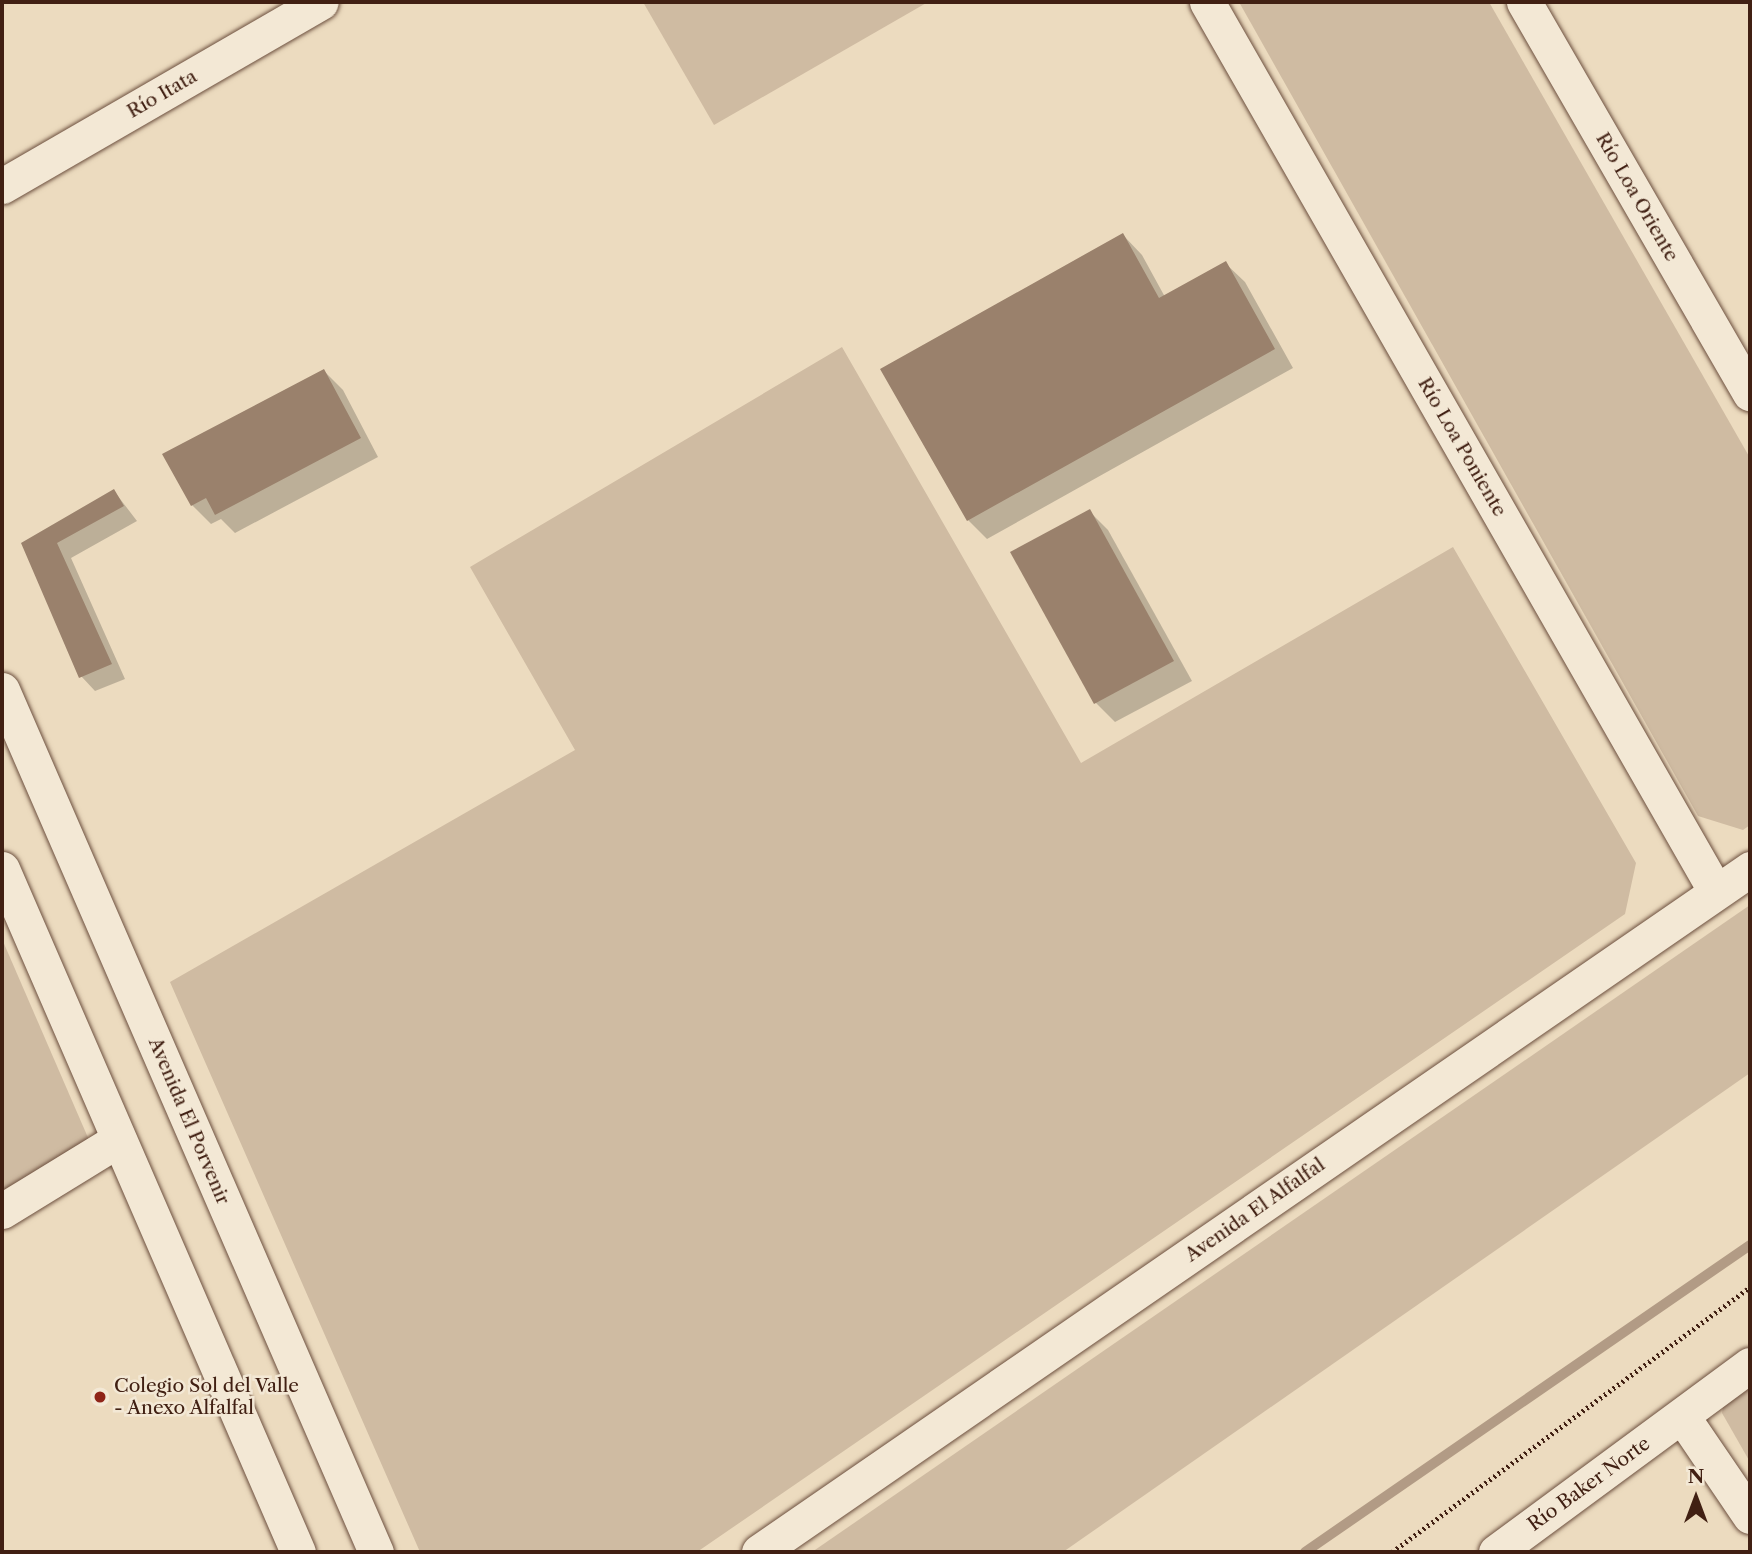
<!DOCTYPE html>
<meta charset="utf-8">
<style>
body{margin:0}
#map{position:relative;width:1752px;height:1554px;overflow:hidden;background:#ecdbbf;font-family:"Libre Caslon Text",serif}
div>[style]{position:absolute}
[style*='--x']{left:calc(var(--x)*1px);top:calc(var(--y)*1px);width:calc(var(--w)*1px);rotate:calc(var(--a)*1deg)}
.green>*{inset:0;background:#cfbba2}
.shadow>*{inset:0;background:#0003}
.stream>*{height:10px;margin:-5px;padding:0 5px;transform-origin:5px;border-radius:5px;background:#b29b85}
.building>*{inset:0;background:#9a816c}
.path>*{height:4.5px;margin-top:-2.25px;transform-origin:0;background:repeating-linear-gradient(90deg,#412013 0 2px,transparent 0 5.5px)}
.roads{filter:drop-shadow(0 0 2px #6c4f3e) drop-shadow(0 0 2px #6c4f3e)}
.minor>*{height:35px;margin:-17.5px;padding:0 17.5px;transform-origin:17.5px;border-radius:17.5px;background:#f3e8d5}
.dots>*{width:19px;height:19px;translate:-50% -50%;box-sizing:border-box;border:4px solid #f3e8d5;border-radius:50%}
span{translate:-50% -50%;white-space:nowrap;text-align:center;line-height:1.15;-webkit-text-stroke:5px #f3e8d5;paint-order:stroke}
.street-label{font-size:19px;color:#412013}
.poi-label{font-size:19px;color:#412013}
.left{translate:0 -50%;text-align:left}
.frame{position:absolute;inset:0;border:4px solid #412013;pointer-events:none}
.north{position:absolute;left:1661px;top:1463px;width:70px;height:70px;-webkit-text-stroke:5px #f3e8d5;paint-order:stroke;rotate:0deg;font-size:19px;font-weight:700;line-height:28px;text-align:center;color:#412013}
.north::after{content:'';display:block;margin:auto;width:24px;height:32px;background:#412013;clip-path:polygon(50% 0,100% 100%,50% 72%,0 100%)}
</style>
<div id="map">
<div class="green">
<div style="clip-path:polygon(643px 2px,928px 2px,714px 125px)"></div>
<div style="clip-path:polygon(1239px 2px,1489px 2px,1750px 458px,1750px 825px,1743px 830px,1698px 816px)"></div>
<div style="clip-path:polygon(842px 347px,1081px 763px,1453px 547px,1636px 863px,1625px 914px,697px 1552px,420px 1552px,170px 982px,575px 750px,470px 567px)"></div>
<div style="clip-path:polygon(1750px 905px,1750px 1073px,1063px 1552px,812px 1552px)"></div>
<div style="clip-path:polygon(2px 939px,89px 1140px,2px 1193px)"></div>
<div style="clip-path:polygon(1750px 1385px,1750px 1462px,1722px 1413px,1724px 1401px)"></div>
</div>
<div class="shadow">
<div style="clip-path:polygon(1123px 235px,1142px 255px,1165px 297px,1225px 263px,1245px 282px,1293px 368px,987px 539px,968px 520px)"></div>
<div style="clip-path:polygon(324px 371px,343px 390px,378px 457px,235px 533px,221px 519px,211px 524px,192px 505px)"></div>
<div style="clip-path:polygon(114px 491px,137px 521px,71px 558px,125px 679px,95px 691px,81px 676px,23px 544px)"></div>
<div style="clip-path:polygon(1089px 511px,1108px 530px,1192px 681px,1115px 722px,1096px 703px)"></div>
</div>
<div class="stream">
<div style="--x:1305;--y:1552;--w:541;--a:-34.6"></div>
</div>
<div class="building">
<div style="clip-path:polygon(1123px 233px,1159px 298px,1226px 261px,1275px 349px,967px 521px,880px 369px)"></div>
<div style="clip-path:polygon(324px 369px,361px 438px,215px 515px,206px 498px,191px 506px,162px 454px)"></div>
<div style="clip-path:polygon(114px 489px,124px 506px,57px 543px,112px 664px,79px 678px,21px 543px)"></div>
<div style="clip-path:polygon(1090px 509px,1174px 661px,1094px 704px,1010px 552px)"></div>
</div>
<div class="path">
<div style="--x:1392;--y:1552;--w:445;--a:-36.5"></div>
</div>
<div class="roads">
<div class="minor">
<div style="--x:1207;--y:2;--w:1025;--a:60.23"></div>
<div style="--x:1524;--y:2;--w:452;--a:60"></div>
<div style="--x:2;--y:186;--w:368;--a:-30"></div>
<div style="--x:2;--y:690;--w:940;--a:66.55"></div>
<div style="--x:2;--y:869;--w:744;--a:66.57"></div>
<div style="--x:2;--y:1211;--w:136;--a:-31.5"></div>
<div style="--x:1682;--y:1416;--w:121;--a:55.8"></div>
<div style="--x:759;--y:1552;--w:1204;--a:-34.57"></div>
<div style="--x:1496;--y:1552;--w:315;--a:-36.4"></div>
</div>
</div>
<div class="dots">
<div style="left:100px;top:1397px;background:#8f2418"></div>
</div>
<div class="street-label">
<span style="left:162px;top:94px;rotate:-30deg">Río Itata</span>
<span style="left:1637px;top:197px;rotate:60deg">Río Loa Oriente</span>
<span style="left:1462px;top:447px;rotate:60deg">Río Loa Poniente</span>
<span style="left:189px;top:1121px;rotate:67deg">Avenida El Porvenir</span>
<span style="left:1255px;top:1210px;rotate:-35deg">Avenida El Alfalfal</span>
<span style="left:1589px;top:1484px;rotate:-36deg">Río Baker Norte</span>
</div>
<div class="poi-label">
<span class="left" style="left:114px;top:1397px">Colegio Sol del Valle<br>- Anexo Alfalfal</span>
</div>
<div class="frame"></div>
<div class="north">N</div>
</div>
